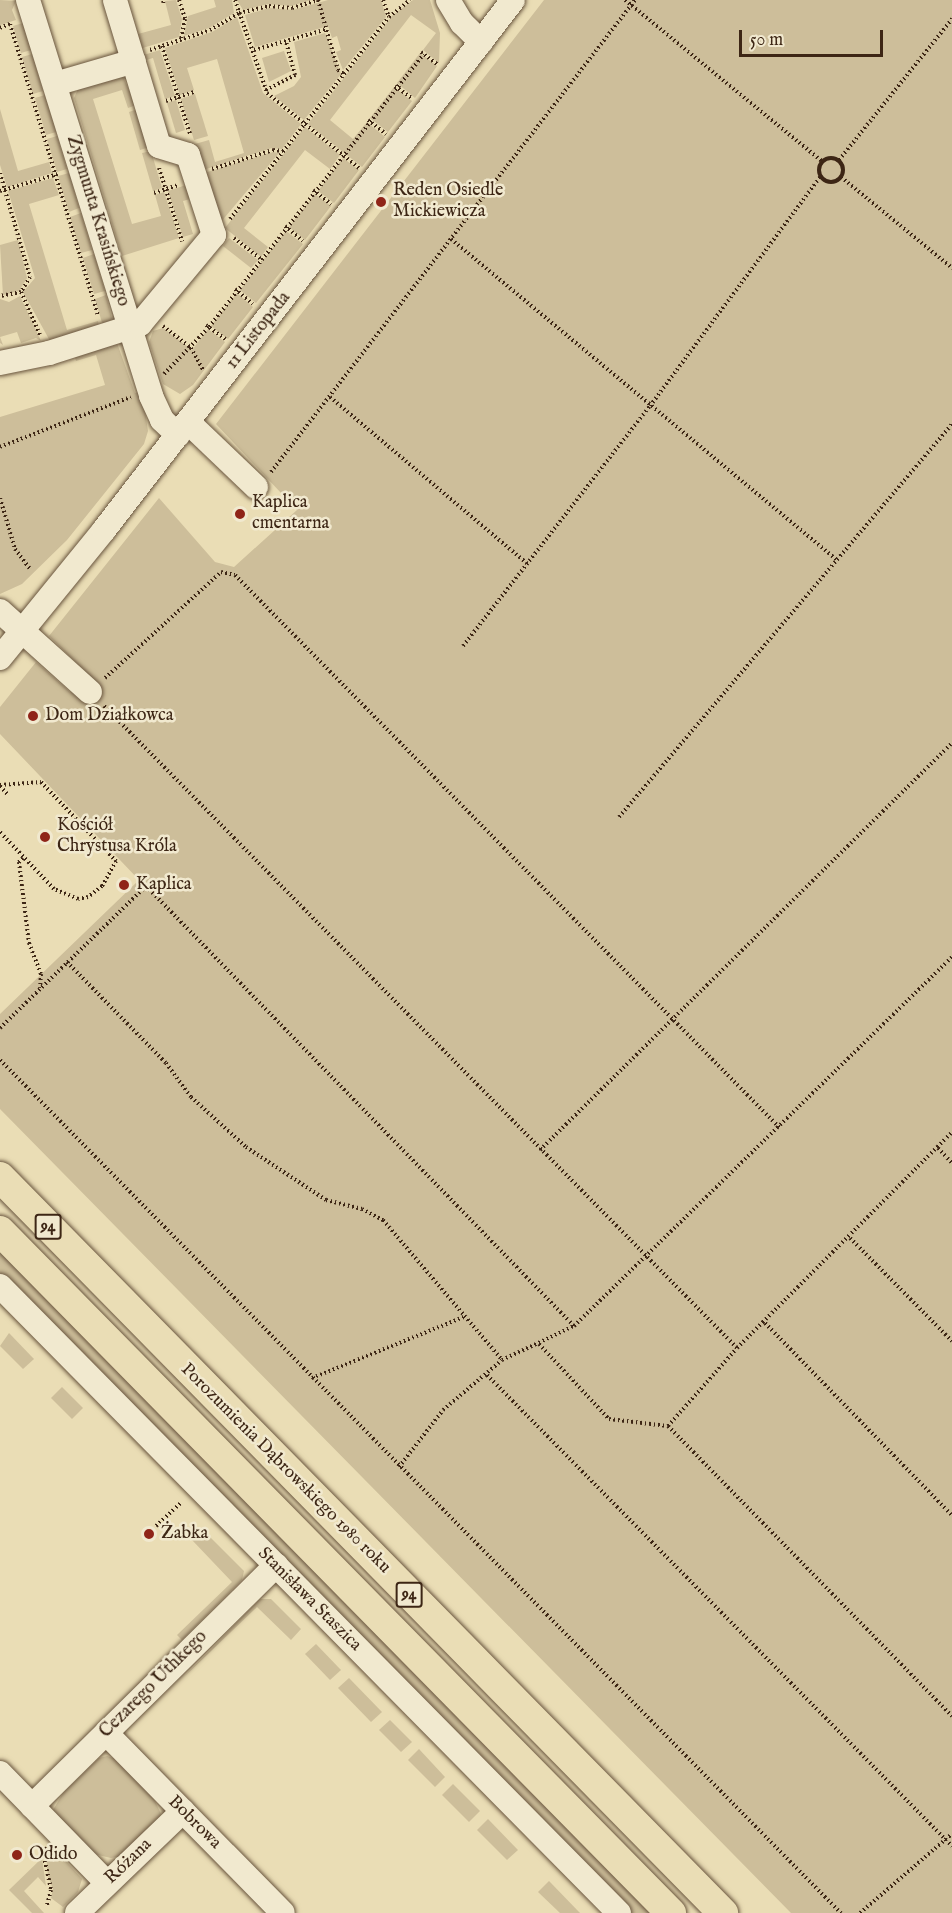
<!DOCTYPE html>
<meta charset="utf-8">
<style>
body{margin:0}
#map{position:relative;width:952px;height:1913px;overflow:hidden;background:#eaddb5;font-family:"IM FELL English",serif}
div>[style]{position:absolute}
[style*='--x']{left:calc(var(--x)*1px);top:calc(var(--y)*1px);width:calc(var(--w)*1px);rotate:calc(var(--a)*1deg)}
.green>*{inset:0;background:#cdbe9a}
.path>*{height:4px;margin-top:-2px;transform-origin:0;background:repeating-linear-gradient(90deg,#3d2615 0 1.5px,transparent 0 4.5px)}
.path>.ring{margin:-2px;padding:0;box-sizing:content-box;background:none;border:4px solid #3d2615;border-radius:50%}
.roads{filter:drop-shadow(0 0 2px #68543d) drop-shadow(0 0 2px #68543d)}
.minor>*{height:24px;margin:-12px;padding:0 12px;transform-origin:12px;border-radius:12px;background:#f1e9cf}
.major>*{height:30px;margin:-15px;padding:0 15px;transform-origin:15px;border-radius:15px;background:#eaddb5}
.dots>*{width:16px;height:16px;translate:-50% -50%;box-sizing:border-box;border:3px solid #f1e9cf;border-radius:50%}
span{translate:-50% -50%;white-space:nowrap;text-align:center;line-height:1.15;-webkit-text-stroke:5px #f1e9cf;paint-order:stroke}
.shield-label span{padding:2px 4px;background:#f1e9cf;border:2px solid;border-radius:4px;-webkit-text-stroke-width:0}
.shield-label{font-size:16px;color:#3d2615;font-weight:700}
.poi-label{font-size:18px;color:#3d2615}
.left{translate:0 -50%;text-align:left}
.street-label{font-size:18px;color:#3d2615}
.scale{position:absolute;left:739px;top:30px;width:144px;height:27px;box-sizing:border-box;border:3px solid #3d2615;border-top:0;padding-left:8px;font-size:18px;line-height:21px;white-space:nowrap;color:#3d2615;-webkit-text-stroke:4px #f1e9cf;paint-order:stroke}
</style>
<div id="map">
<div class="green">
<div style="clip-path:polygon(0 0,16px 1px,12px 10px,16px 20px,0 25px)"></div>
<div style="clip-path:polygon(176px 0,182px 19px,179px 37px,136px 50px,133px 21px,138px 34px,171px 25px,165px 1px)"></div>
<div style="clip-path:polygon(214px 0,232px 0,234px 13px,209px 28px,184px 36px,188px 16px,216px 7px)"></div>
<div style="clip-path:polygon(237px 0,311px 0,291px 6px,268px 4px,243px 10px)"></div>
<div style="clip-path:polygon(328px 0,381px 0,386px 17px,343px 70px,336px 52px,341px 50px,337px 36px,332px 38px,328px 26px,255px 47px,245px 15px,269px 8px,293px 10px)"></div>
<div style="clip-path:polygon(413px 0,430px 0,440px 33px,439px 63px,423px 50px,436px 33px,411px 15px,330px 120px,353px 139px,367px 122px,385px 137px,362px 167px,308px 124px,392px 16px)"></div>
<div style="clip-path:polygon(544px 0,952px 0,952px 1913px,791px 1913px,0 1109px,0 1014px,139px 880px,0 734px,0 707px,36px 662px,70px 692px,87px 696px,97px 683px,49px 636px,159px 498px,215px 562px,234px 567px,297px 510px,216px 424px)"></div>
<div style="clip-path:polygon(237px 17px,263px 93px,301px 124px,282px 149px,272px 148px,203px 170px,195px 144px,209px 140px,215px 162px,244px 153px,217px 59px,187px 68px,194px 90px,180px 95px,165px 48px,212px 32px)"></div>
<div style="clip-path:polygon(23px 23px,31px 50px,21px 53px,13px 26px)"></div>
<div style="clip-path:polygon(325px 33px,341px 74px,304px 120px,274px 96px,294px 86px,301px 77px,294px 42px)"></div>
<div style="clip-path:polygon(160px 50px,175px 96px,165px 99px,153px 58px,139px 62px,137px 57px)"></div>
<div style="clip-path:polygon(284px 51px,291px 71px,269px 82px,262px 58px)"></div>
<div style="clip-path:polygon(420px 53px,437px 66px,415px 98px,397px 83px)"></div>
<div style="clip-path:polygon(32px 54px,43px 91px,33px 94px,22px 57px)"></div>
<div style="clip-path:polygon(122px 75px,136px 105px,128px 108px,122px 90px,93px 99px,132px 224px,161px 216px,155px 195px,164px 192px,179px 238px,122px 256px,74px 98px,78px 89px)"></div>
<div style="clip-path:polygon(394px 87px,412px 101px,388px 132px,370px 118px)"></div>
<div style="clip-path:polygon(195px 94px,208px 136px,194px 140px,181px 99px)"></div>
<div style="clip-path:polygon(45px 95px,56px 132px,46px 135px,35px 98px)"></div>
<div style="clip-path:polygon(176px 100px,185px 130px,176px 133px,167px 103px)"></div>
<div style="clip-path:polygon(0 109px,18px 171px,49px 162px,52px 173px,7px 187px,0 165px)"></div>
<div style="clip-path:polygon(138px 109px,150px 147px,140px 150px,129px 112px)"></div>
<div style="clip-path:polygon(305px 127px,340px 155px,330px 169px,305px 150px,244px 228px,268px 247px,261px 257px,225px 228px)"></div>
<div style="clip-path:polygon(57px 136px,67px 169px,57px 172px,47px 139px)"></div>
<div style="clip-path:polygon(151px 151px,162px 188px,153px 191px,142px 153px)"></div>
<div style="clip-path:polygon(273px 152px,279px 153px,220px 223px,204px 173px)"></div>
<div style="clip-path:polygon(343px 158px,359px 170px,334px 203px,318px 191px)"></div>
<div style="clip-path:polygon(69px 173px,79px 208px,69px 212px,58px 176px)"></div>
<div style="clip-path:polygon(53px 178px,59px 195px,29px 204px,67px 330px,98px 321px,100px 329px,50px 341px,23px 292px,35px 278px,8px 191px)"></div>
<div style="clip-path:polygon(186px 185px,190px 199px,183px 201px,193px 234px,183px 237px,168px 191px)"></div>
<div style="clip-path:polygon(315px 194px,331px 206px,305px 240px,289px 227px)"></div>
<div style="clip-path:polygon(81px 213px,92px 250px,81px 253px,70px 217px)"></div>
<div style="clip-path:polygon(286px 231px,303px 244px,256px 303px,240px 290px)"></div>
<div style="clip-path:polygon(229px 238px,258px 260px,251px 268px,223px 246px)"></div>
<div style="clip-path:polygon(18px 240px,27px 278px,19px 291px,3px 295px,0 245px)"></div>
<div style="clip-path:polygon(94px 254px,105px 291px,94px 294px,83px 258px)"></div>
<div style="clip-path:polygon(237px 293px,253px 307px,228px 339px,211px 326px)"></div>
<div style="clip-path:polygon(106px 295px,112px 319px,103px 326px,95px 299px)"></div>
<div style="clip-path:polygon(20px 296px,41px 341px,36px 338px,21px 343px,17px 332px,0 337px,3px 345px,0 343px,0 299px,9px 302px)"></div>
<div style="clip-path:polygon(163px 328px,192px 350px,208px 329px,225px 342px,193px 385px,180px 394px,163px 384px,149px 342px,153px 331px)"></div>
<div style="clip-path:polygon(117px 343px,135px 393px,140px 391px,144px 404px,148px 431px,144px 444px,67px 540px,22px 584px,0 594px,0 417px,105px 385px,96px 355px,76px 361px,74px 354px)"></div>
<div style="clip-path:polygon(0 1250px,529px 1790px,654px 1913px,632px 1913px,0 1273px)"></div>
<div style="clip-path:polygon(9px 1333px,34px 1359px,23px 1369px,0 1346px)"></div>
<div style="clip-path:polygon(62px 1387px,83px 1408px,72px 1419px,51px 1398px)"></div>
<div style="clip-path:polygon(202px 1529px,244px 1571px,242px 1580px,182px 1640px,177px 1635px,232px 1582px,192px 1540px)"></div>
<div style="clip-path:polygon(260px 1599px,271px 1599px,301px 1629px,291px 1640px,257px 1607px,185px 1676px)"></div>
<div style="clip-path:polygon(316px 1644px,341px 1670px,330px 1680px,305px 1654px)"></div>
<div style="clip-path:polygon(349px 1678px,382px 1712px,371px 1722px,338px 1688px)"></div>
<div style="clip-path:polygon(390px 1720px,412px 1742px,401px 1752px,379px 1730px)"></div>
<div style="clip-path:polygon(419px 1749px,445px 1777px,435px 1787px,408px 1760px)"></div>
<div style="clip-path:polygon(107px 1756px,116px 1759px,154px 1799px,161px 1814px,159px 1820px,121px 1856px,111px 1858px,94px 1854px,53px 1810px,63px 1793px,99px 1758px)"></div>
<div style="clip-path:polygon(453px 1784px,480px 1811px,469px 1822px,442px 1795px)"></div>
<div style="clip-path:polygon(488px 1819px,518px 1850px,507px 1860px,477px 1830px)"></div>
<div style="clip-path:polygon(53px 1847px,82px 1879px,78px 1892px,63px 1907px,51px 1898px,53px 1889px,48px 1876px,46px 1854px)"></div>
<div style="clip-path:polygon(42px 1858px,46px 1886px,38px 1877px,24px 1891px,44px 1913px,32px 1913px,9px 1890px)"></div>
<div style="clip-path:polygon(549px 1881px,580px 1913px,560px 1913px,538px 1892px)"></div>
</div>
<div class="path">
<div style="--x:179;--y:0;--w:20;--a:72"></div>
<div style="--x:185;--y:19;--w:20;--a:101"></div>
<div style="--x:235;--y:0;--w:98;--a:71"></div>
<div style="--x:267;--y:93;--w:119;--a:39.2"></div>
<div style="--x:318;--y:0;--w:73;--a:74.1"></div>
<div style="--x:338;--y:70;--w:7;--a:34"></div>
<div style="--x:383;--y:0;--w:18;--a:71"></div>
<div style="--x:625;--y:0;--w:254;--a:39.3"></div>
<div style="--x:163;--y:3;--w:3;--a:-72"></div>
<div style="--x:10;--y:24;--w:305;--a:73.2"></div>
<div style="--x:0;--y:28;--w:11;--a:-22"></div>
<div style="--x:162;--y:46;--w:92;--a:72.3"></div>
<div style="--x:150;--y:50;--w:63;--a:-18.4"></div>
<div style="--x:210;--y:30;--w:34;--a:-30"></div>
<div style="--x:239;--y:13;--w:31;--a:-13"></div>
<div style="--x:269;--y:6;--w:23;--a:5"></div>
<div style="--x:292;--y:8;--w:28;--a:-17"></div>
<div style="--x:254;--y:50;--w:76;--a:-16"></div>
<div style="--x:421;--y:52;--w:20;--a:37"></div>
<div style="--x:395;--y:86;--w:22;--a:36"></div>
<div style="--x:266;--y:90;--w:33;--a:-27"></div>
<div style="--x:295;--y:75;--w:35;--a:-105"></div>
<div style="--x:166;--y:101;--w:29;--a:-18"></div>
<div style="--x:368;--y:120;--w:23;--a:38"></div>
<div class="ring" style="left:819px;top:158px;width:20px;height:20px"></div>
<div style="--x:839;--y:160;--w:181;--a:-51.3"></div>
<div style="--x:159;--y:168;--w:77;--a:72.5"></div>
<div style="--x:212;--y:169;--w:64;--a:-17.3"></div>
<div style="--x:273;--y:150;--w:10;--a:6"></div>
<div style="--x:0;--y:173;--w:108;--a:73.9"></div>
<div style="--x:30;--y:277;--w:17;--a:121"></div>
<div style="--x:21;--y:292;--w:21;--a:169"></div>
<div style="--x:841;--y:177;--w:144;--a:39.3"></div>
<div style="--x:313;--y:190;--w:23;--a:38"></div>
<div style="--x:0;--y:191;--w:60;--a:-16.3"></div>
<div style="--x:154;--y:193;--w:25;--a:-18"></div>
<div style="--x:230;--y:219;--w:257;--a:-51.8"></div>
<div style="--x:389;--y:17;--w:27;--a:-39"></div>
<div style="--x:285;--y:226;--w:23;--a:40"></div>
<div style="--x:234;--y:238;--w:36;--a:38"></div>
<div style="--x:451;--y:239;--w:502;--a:39.75"></div>
<div style="--x:235;--y:289;--w:23;--a:40"></div>
<div style="--x:21;--y:292;--w:47;--a:66.2"></div>
<div style="--x:206;--y:325;--w:24;--a:36"></div>
<div style="--x:163;--y:326;--w:36;--a:38"></div>
<div style="--x:191;--y:348;--w:25;--a:61"></div>
<div style="--x:164;--y:374;--w:65;--a:-46.2"></div>
<div style="--x:209;--y:327;--w:347;--a:-51.8"></div>
<div style="--x:330;--y:397;--w:260;--a:40.2"></div>
<div style="--x:0;--y:447;--w:140;--a:-20.9"></div>
<div style="--x:271;--y:472;--w:596;--a:-52.36"></div>
<div style="--x:0;--y:498;--w:53;--a:73.6"></div>
<div style="--x:15;--y:549;--w:26;--a:53"></div>
<div style="--x:463;--y:646;--w:304;--a:-52.1"></div>
<div style="--x:650;--y:406;--w:287;--a:-53.4"></div>
<div style="--x:105;--y:678;--w:157;--a:-42.4"></div>
<div style="--x:221;--y:572;--w:14;--a:12"></div>
<div style="--x:235;--y:575;--w:776;--a:45.42"></div>
<div style="--x:104;--y:706;--w:902;--a:45.4"></div>
<div style="--x:0;--y:785;--w:41;--a:-4.2"></div>
<div style="--x:41;--y:782;--w:109;--a:46.5"></div>
<div style="--x:116;--y:861;--w:29;--a:119"></div>
<div style="--x:102;--y:886;--w:18;--a:142"></div>
<div style="--x:88;--y:897;--w:10;--a:169"></div>
<div style="--x:78;--y:899;--w:26;--a:-157"></div>
<div style="--x:54;--y:889;--w:79;--a:-133.5"></div>
<div style="--x:0;--y:786;--w:13;--a:48"></div>
<div style="--x:619;--y:817;--w:515;--a:-49.72"></div>
<div style="--x:23;--y:858;--w:6;--a:135"></div>
<div style="--x:19;--y:862;--w:82;--a:83"></div>
<div style="--x:29;--y:943;--w:33;--a:69"></div>
<div style="--x:41;--y:974;--w:14;--a:94"></div>
<div style="--x:67;--y:962;--w:141;--a:45.6"></div>
<div style="--x:166;--y:1063;--w:42;--a:53.7"></div>
<div style="--x:191;--y:1097;--w:74;--a:42.3"></div>
<div style="--x:246;--y:1147;--w:96;--a:33.5"></div>
<div style="--x:326;--y:1200;--w:37;--a:14"></div>
<div style="--x:362;--y:1209;--w:24;--a:28"></div>
<div style="--x:383;--y:1220;--w:184;--a:49.6"></div>
<div style="--x:0;--y:1028;--w:204;--a:-44.2"></div>
<div style="--x:146;--y:886;--w:614;--a:45.79"></div>
<div style="--x:0;--y:1060;--w:1198;--a:45.41"></div>
<div style="--x:938;--y:1148;--w:21;--a:47"></div>
<div style="--x:540;--y:1150;--w:579;--a:-44.65"></div>
<div style="--x:850;--y:1238;--w:145;--a:45.3"></div>
<div style="--x:765;--y:1323;--w:268;--a:45.8"></div>
<div style="--x:539;--y:1344;--w:103;--a:47"></div>
<div style="--x:609;--y:1419;--w:59;--a:6.8"></div>
<div style="--x:668;--y:1426;--w:406;--a:45.6"></div>
<div style="--x:487;--y:1375;--w:662;--a:45.37"></div>
<div style="--x:312;--y:1378;--w:166;--a:-21.9"></div>
<div style="--x:668;--y:1426;--w:104;--a:-48.5"></div>
<div style="--x:737;--y:1348;--w:305;--a:-45.1"></div>
<div style="--x:399;--y:1467;--w:72;--a:-52.3"></div>
<div style="--x:443;--y:1410;--w:77;--a:-40.3"></div>
<div style="--x:502;--y:1360;--w:80;--a:-25.3"></div>
<div style="--x:574;--y:1326;--w:528;--a:-44.31"></div>
<div style="--x:156;--y:1526;--w:35;--a:-43"></div>
<div style="--x:47;--y:1848;--w:6;--a:135"></div>
<div style="--x:43;--y:1852;--w:39;--a:78"></div>
<div style="--x:51;--y:1890;--w:16;--a:105"></div>
<div style="--x:860;--y:1913;--w:121;--a:-40.7"></div>
</div>
<div class="roads">
<div class="minor">
<div style="--x:28;--y:0;--w:415;--a:72.7"></div>
<div style="--x:151;--y:396;--w:26;--a:65"></div>
<div style="--x:162;--y:420;--w:22;--a:43"></div>
<div style="--x:448;--y:0;--w:27;--a:59"></div>
<div style="--x:462;--y:23;--w:27;--a:45"></div>
<div style="--x:55;--y:84;--w:82;--a:-16.2"></div>
<div style="--x:0;--y:363;--w:50;--a:-11.5"></div>
<div style="--x:49;--y:353;--w:96;--a:-17.7"></div>
<div style="--x:140;--y:324;--w:116;--a:-50.3"></div>
<div style="--x:214;--y:235;--w:84;--a:-108"></div>
<div style="--x:188;--y:155;--w:30;--a:-163"></div>
<div style="--x:159;--y:146;--w:152;--a:-106.8"></div>
<div style="--x:188;--y:422;--w:94;--a:43.7"></div>
<div style="--x:0;--y:611;--w:121;--a:42"></div>
<div style="--x:0;--y:658;--w:165;--a:-50.9"></div>
<div style="--x:104;--y:530;--w:669;--a:-52.34"></div>
<div style="--x:0;--y:1286;--w:881;--a:45.37"></div>
<div style="--x:106;--y:1733;--w:252;--a:45.5"></div>
<div style="--x:0;--y:1773;--w:153;--a:45.8"></div>
<div style="--x:32;--y:1806;--w:343;--a:-44.6"></div>
<div style="--x:77;--y:1913;--w:147;--a:-43.9"></div>
</div>
<div class="major">
<div style="--x:0;--y:1177;--w:1032;--a:45.51"></div>
<div style="--x:0;--y:1231;--w:957;--a:45.47"></div>
</div>
</div>
<div class="dots">
<div style="left:381px;top:202px;background:#8f2418"></div>
<div style="left:240px;top:514px;background:#8f2418"></div>
<div style="left:33px;top:716px;background:#8f2418"></div>
<div style="left:45px;top:837px;background:#8f2418"></div>
<div style="left:124px;top:885px;background:#8f2418"></div>
<div style="left:149px;top:1534px;background:#8f2418"></div>
<div style="left:17px;top:1855px;background:#8f2418"></div>
</div>
<div class="shield-label">
<span style="left:48px;top:1227px">94</span>
<span style="left:409px;top:1595px">94</span>
</div>
<div class="poi-label">
<span class="left" style="left:393px;top:202px">Reden Osiedle<br>Mickiewicza</span>
<span class="left" style="left:252px;top:514px">Kaplica<br>cmentarna</span>
<span class="left" style="left:45px;top:716px">Dom Działkowca</span>
<span class="left" style="left:57px;top:837px">Kościół<br>Chrystusa Króla</span>
<span class="left" style="left:136px;top:885px">Kaplica</span>
<span class="left" style="left:161px;top:1534px">Żabka</span>
<span class="left" style="left:29px;top:1855px">Odido</span>
</div>
<div class="street-label">
<span style="left:97px;top:221px;rotate:73deg">Zygmunta Krasińskiego</span>
<span style="left:259px;top:331px;rotate:-52deg">11 Listopada</span>
<span style="left:285px;top:1469px;rotate:45deg">Porozumienia Dąbrowskiego 1980 roku</span>
<span style="left:309px;top:1600px;rotate:45deg">Stanisława Staszica</span>
<span style="left:154px;top:1685px;rotate:-45deg">Cezarego Uthkego</span>
<span style="left:194px;top:1823px;rotate:45deg">Bobrowa</span>
<span style="left:129px;top:1862px;rotate:-44deg">Różana</span>
</div>
<div class="scale">50 m</div>
</div>
